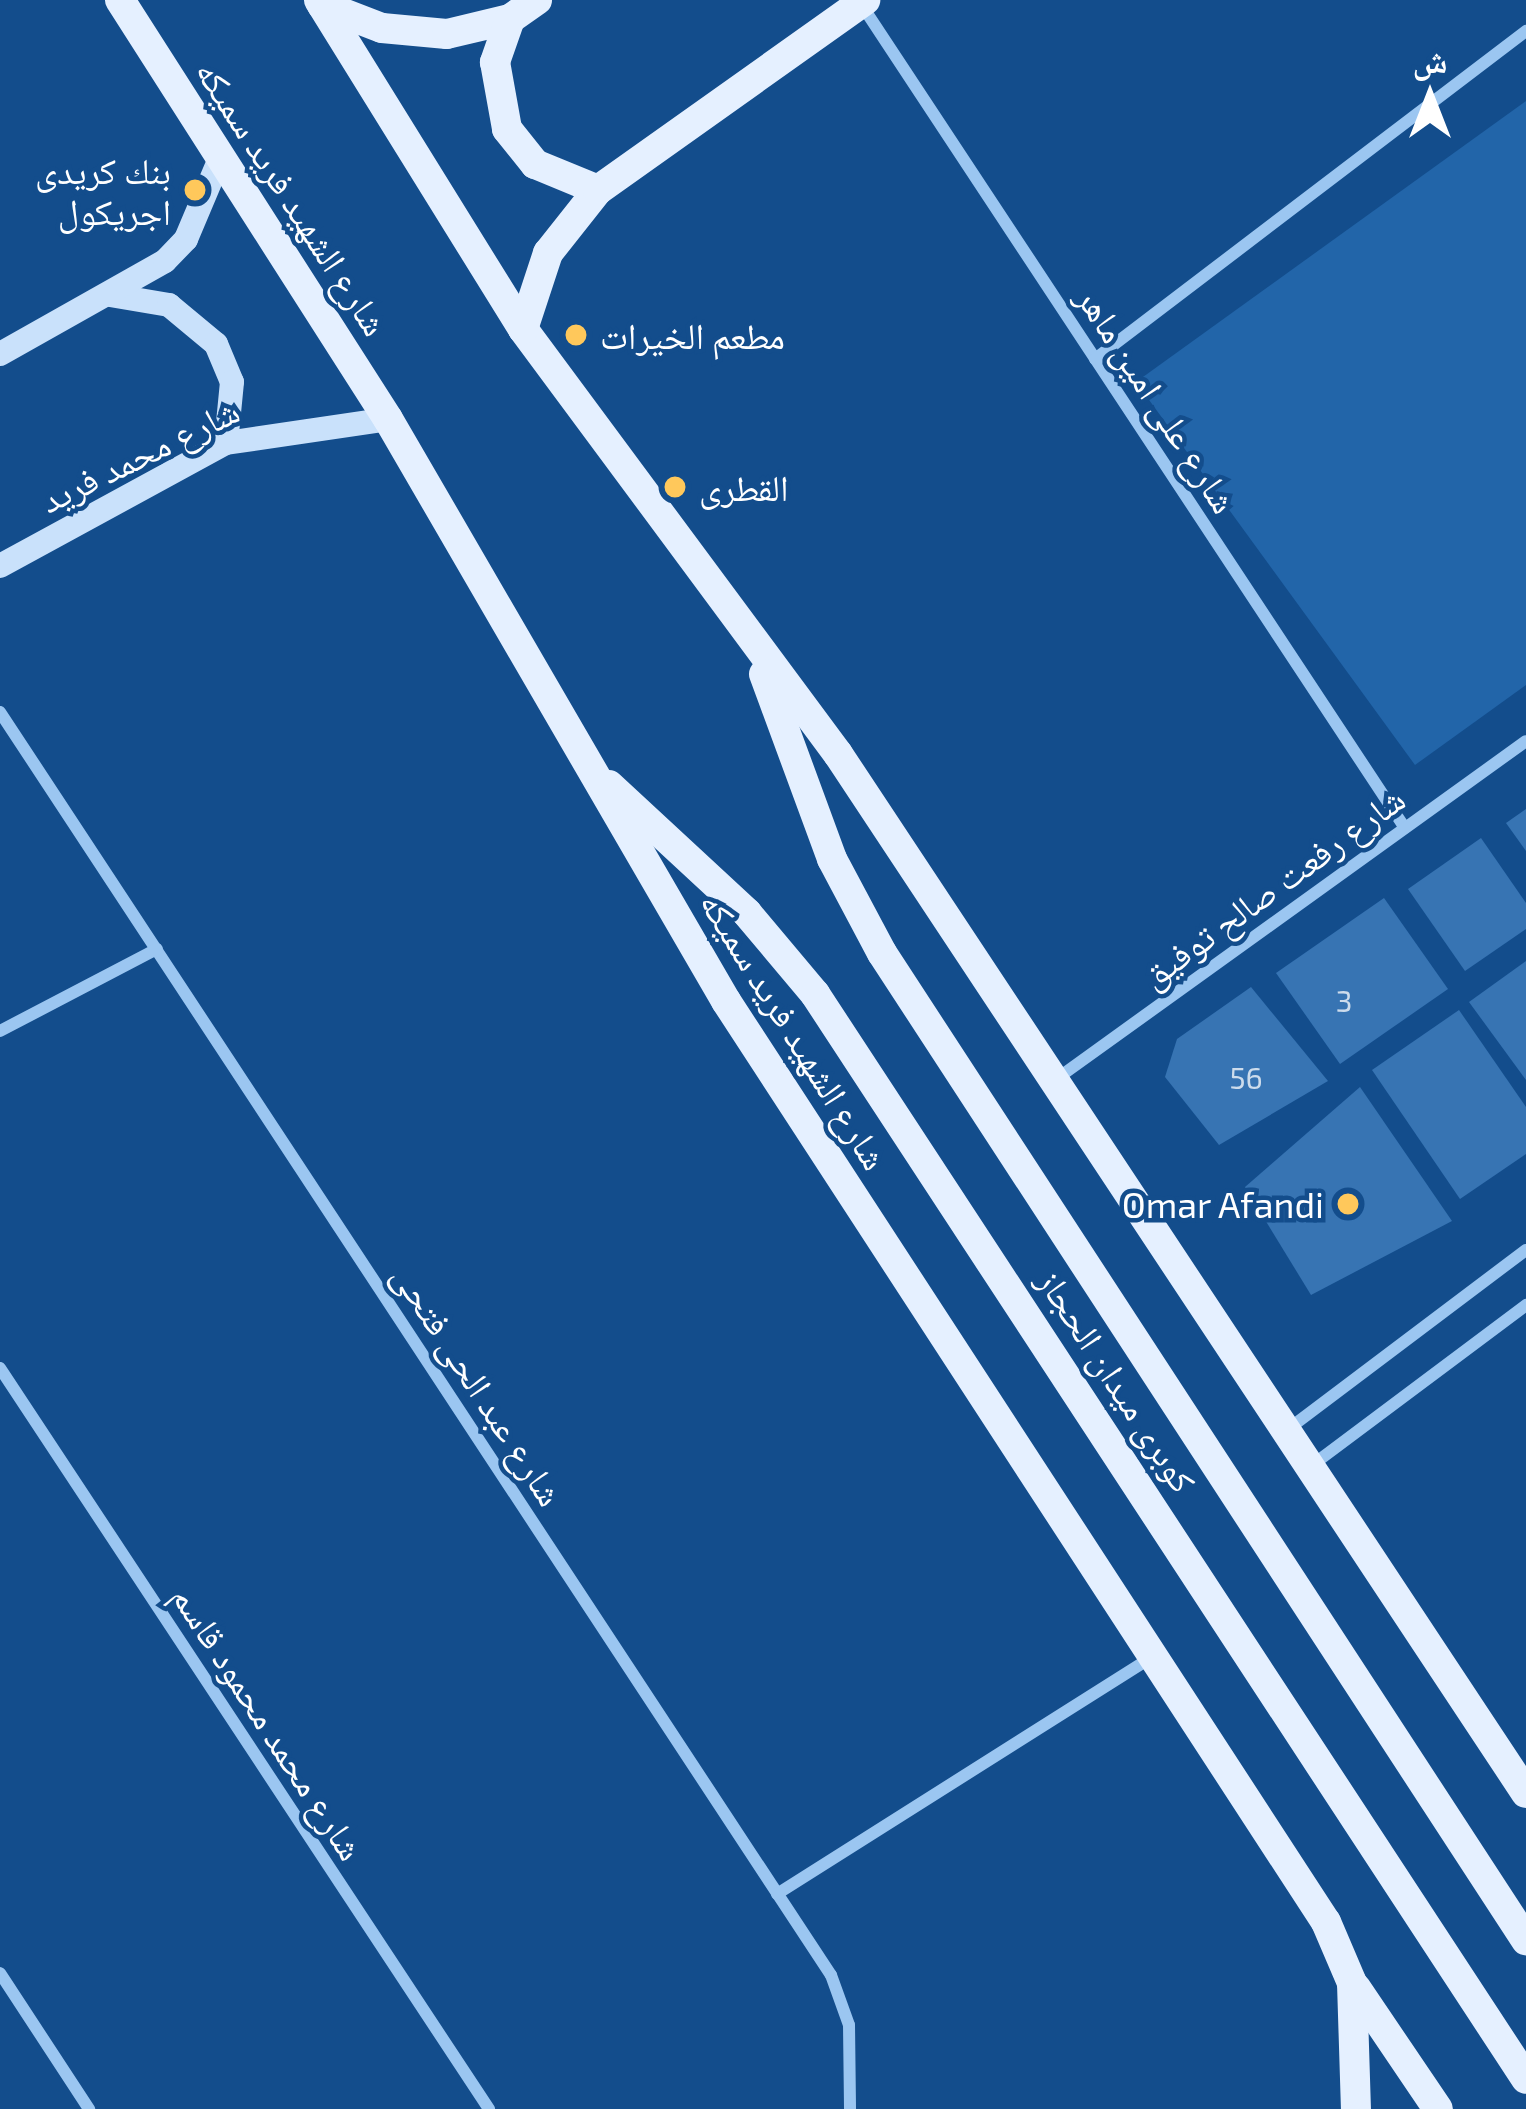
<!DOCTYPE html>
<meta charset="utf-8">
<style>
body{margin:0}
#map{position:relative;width:1526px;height:2109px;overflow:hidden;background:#134d8c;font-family:"Exo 2","Noto Naskh Arabic",sans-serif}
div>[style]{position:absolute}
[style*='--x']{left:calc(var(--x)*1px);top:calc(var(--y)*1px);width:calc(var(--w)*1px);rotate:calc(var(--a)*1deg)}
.green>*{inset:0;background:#2265a9}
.building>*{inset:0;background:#3774b3}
.street>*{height:12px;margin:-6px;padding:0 6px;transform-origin:6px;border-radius:6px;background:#9bc6f1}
.secondary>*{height:24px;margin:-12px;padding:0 12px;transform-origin:12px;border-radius:12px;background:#c9e1fb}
.primary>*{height:30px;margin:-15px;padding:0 15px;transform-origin:15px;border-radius:15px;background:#e5f0ff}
.dots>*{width:33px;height:33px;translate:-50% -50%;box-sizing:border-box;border:6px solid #134d8c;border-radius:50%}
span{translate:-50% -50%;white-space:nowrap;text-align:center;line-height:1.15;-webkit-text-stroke:9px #134d8c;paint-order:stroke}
.number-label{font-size:30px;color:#cddcec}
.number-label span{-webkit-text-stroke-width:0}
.poi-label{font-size:36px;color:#fff}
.right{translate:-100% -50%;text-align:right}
.left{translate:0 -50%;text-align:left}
.street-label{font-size:36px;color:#fff}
.north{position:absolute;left:1370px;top:36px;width:120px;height:120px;-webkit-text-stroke:9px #134d8c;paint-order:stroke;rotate:0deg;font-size:33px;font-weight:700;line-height:48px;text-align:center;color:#fff}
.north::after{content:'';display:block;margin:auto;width:42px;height:54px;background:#fff;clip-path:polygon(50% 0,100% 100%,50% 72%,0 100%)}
</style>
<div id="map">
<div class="green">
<div style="clip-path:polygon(1526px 101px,1526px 685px,1415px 765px,1136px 382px)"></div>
</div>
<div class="building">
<div style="clip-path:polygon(1526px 809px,1526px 851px,1506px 823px)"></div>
<div style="clip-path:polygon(1481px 838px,1526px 903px,1526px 929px,1465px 971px,1408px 889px)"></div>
<div style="clip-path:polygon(1384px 898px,1448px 989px,1340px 1064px,1276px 973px)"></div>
<div style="clip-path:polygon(1526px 961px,1526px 1080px,1469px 1002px)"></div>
<div style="clip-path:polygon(1251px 987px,1328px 1081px,1219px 1145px,1165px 1077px,1177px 1039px)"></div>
<div style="clip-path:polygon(1459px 1010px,1526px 1107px,1526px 1154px,1460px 1199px,1372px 1070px)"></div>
<div style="clip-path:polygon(1360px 1087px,1452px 1221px,1311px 1295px,1245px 1187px)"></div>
</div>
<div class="street">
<div style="--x:861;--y:4;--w:987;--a:56.57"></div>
<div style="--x:1095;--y:359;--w:542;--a:-37.27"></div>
<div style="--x:0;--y:712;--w:1512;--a:56.66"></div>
<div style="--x:831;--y:1975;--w:53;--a:70.2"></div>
<div style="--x:849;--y:2025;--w:84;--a:89.3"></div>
<div style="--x:0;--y:1031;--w:177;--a:-27.6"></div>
<div style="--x:1055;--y:1080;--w:580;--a:-35.74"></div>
<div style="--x:0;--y:1368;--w:888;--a:56.58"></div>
<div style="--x:1287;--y:1430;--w:299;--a:-37"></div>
<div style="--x:1311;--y:1466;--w:269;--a:-36.8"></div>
<div style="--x:777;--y:1894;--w:442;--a:-32.3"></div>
<div style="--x:0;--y:1973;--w:163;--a:56.8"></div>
</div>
<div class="secondary">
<div style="--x:110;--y:295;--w:60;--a:9.6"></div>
<div style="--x:169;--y:305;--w:61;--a:39.7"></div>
<div style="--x:216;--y:344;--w:41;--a:67.2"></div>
<div style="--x:232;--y:382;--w:61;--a:95.6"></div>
<div style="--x:0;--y:354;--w:189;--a:-29.4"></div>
<div style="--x:165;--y:261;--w:30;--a:-46"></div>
<div style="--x:186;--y:239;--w:90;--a:-67.1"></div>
<div style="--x:0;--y:566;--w:257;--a:-28.6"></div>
<div style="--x:226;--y:443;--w:164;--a:-8.4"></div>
</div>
<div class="primary">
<div style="--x:120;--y:0;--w:497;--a:57.4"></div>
<div style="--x:388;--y:419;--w:673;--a:59.85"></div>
<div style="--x:726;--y:1001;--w:1099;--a:56.92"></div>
<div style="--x:1326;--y:1922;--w:66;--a:66.9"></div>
<div style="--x:1352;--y:1983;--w:126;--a:88.2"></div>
<div style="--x:319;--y:0;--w:387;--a:58.2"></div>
<div style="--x:523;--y:329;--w:529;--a:53.46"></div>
<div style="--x:838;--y:754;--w:1246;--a:56.49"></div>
<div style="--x:322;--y:5;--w:64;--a:21"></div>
<div style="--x:382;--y:28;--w:65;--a:5.3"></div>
<div style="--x:447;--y:34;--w:65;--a:-13.4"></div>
<div style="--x:510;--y:19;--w:33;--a:-35"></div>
<div style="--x:510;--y:19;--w:46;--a:109.2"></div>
<div style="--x:495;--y:62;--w:68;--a:79.8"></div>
<div style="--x:507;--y:129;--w:45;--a:51.3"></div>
<div style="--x:535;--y:164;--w:68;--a:22.4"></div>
<div style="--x:523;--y:329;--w:80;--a:-71.8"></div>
<div style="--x:548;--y:253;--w:80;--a:-51.6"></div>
<div style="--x:598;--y:190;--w:328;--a:-35.4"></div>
<div style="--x:764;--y:674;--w:197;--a:69.8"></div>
<div style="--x:832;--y:859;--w:106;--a:62"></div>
<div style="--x:882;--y:953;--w:1179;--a:56.88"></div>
<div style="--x:609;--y:785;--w:188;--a:42.8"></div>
<div style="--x:747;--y:913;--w:106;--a:50"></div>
<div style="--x:815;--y:994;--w:1297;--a:56.76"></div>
<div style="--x:1356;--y:1988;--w:146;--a:55.9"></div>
</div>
<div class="dots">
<div style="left:195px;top:190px;background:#ffc85b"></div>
<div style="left:576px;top:335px;background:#ffc85b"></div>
<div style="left:675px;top:487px;background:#ffc85b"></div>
<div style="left:1348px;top:1204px;background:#ffc85b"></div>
</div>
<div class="number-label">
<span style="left:1344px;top:1000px">3</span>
<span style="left:1246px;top:1077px">56</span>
</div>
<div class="poi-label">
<span class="right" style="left:171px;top:190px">بنك كريدى<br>اجريكول</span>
<span class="left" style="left:600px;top:335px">مطعم الخيرات</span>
<span class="left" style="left:699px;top:487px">القطرى</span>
<span class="right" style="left:1324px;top:1204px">Omar Afandi</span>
</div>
<div class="street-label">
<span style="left:293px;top:197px;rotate:57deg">شارع الشهيد فريد سميكه</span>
<span style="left:1158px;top:399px;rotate:57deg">شارع على امين ماهر</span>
<span style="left:139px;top:454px;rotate:-26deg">شارع محمد فريد</span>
<span style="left:1272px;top:886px;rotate:-36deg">شارع رفعت صالح توفيق</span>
<span style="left:795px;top:1030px;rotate:58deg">شارع الشهيد فريد سميكه</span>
<span style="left:1118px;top:1380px;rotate:57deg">كوبرى ميدان الحجاز</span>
<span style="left:479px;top:1384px;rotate:57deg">شارع عبد الحى فتحى</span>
<span style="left:269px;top:1722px;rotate:57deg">شارع محمد محمود قاسم</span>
</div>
<div class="north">ش</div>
</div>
